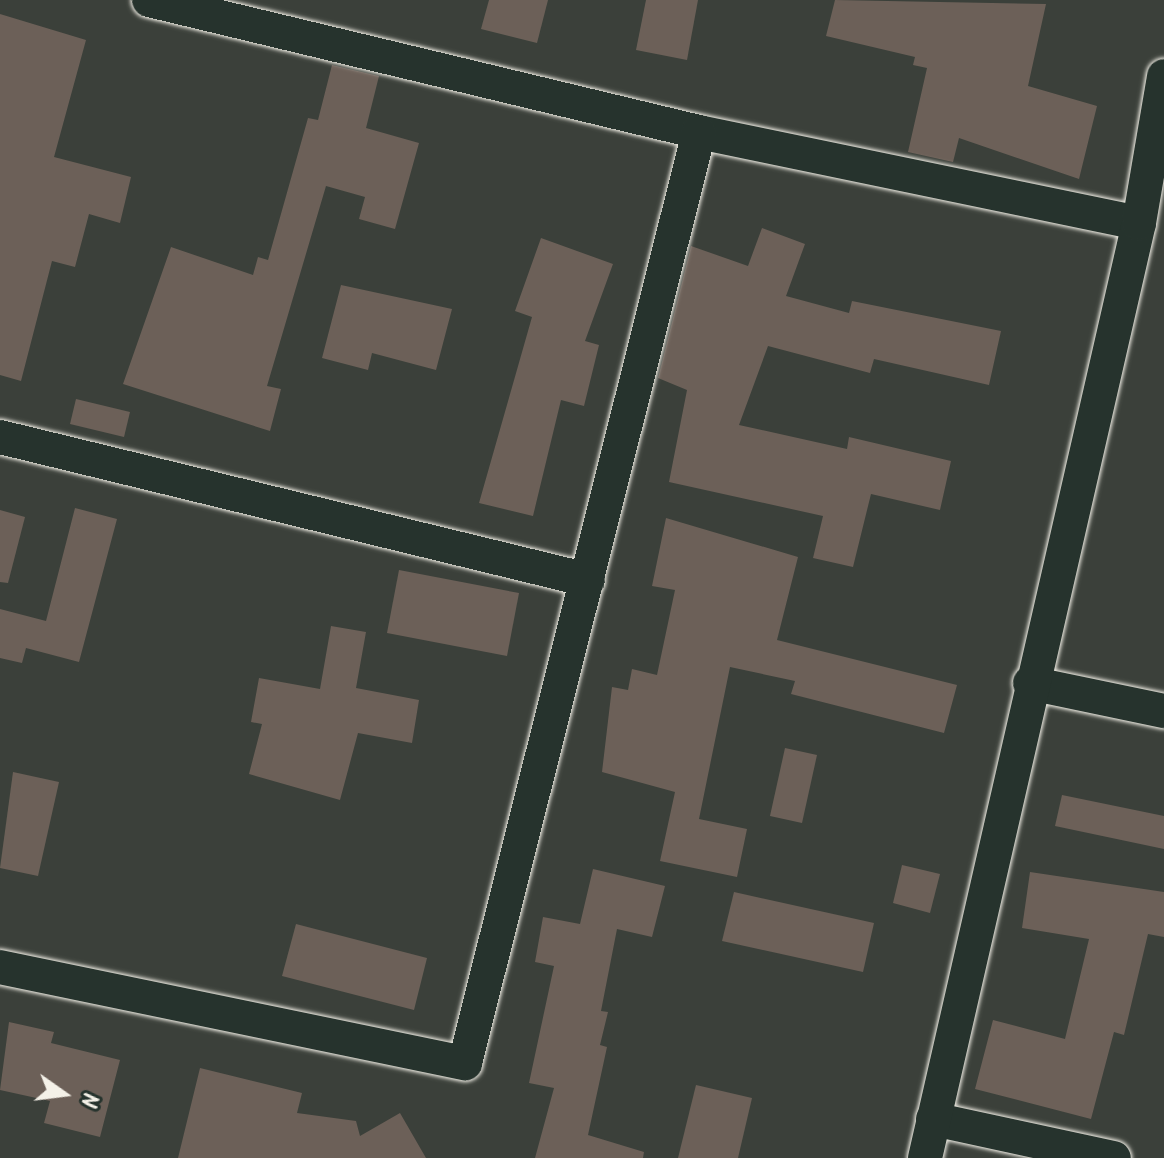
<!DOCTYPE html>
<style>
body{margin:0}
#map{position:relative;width:1164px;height:1158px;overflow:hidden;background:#3b403a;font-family:Kalam,sans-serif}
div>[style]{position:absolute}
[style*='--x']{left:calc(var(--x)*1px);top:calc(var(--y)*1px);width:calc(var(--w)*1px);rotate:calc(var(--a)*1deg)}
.building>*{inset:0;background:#6c6058}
.roads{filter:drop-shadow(0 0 2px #f4f1e8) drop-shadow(0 0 2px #f4f1e8)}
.minor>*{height:34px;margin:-17px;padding:0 17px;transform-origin:17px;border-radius:17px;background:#26332d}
span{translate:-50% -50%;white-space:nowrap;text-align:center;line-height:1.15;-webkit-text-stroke:8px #26332d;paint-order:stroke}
.north{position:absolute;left:24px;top:1054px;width:80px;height:80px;-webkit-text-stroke:6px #26332d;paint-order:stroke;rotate:104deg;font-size:22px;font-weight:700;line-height:32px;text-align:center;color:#f4f1e8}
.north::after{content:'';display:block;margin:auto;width:28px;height:36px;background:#f4f1e8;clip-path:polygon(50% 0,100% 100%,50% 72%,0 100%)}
</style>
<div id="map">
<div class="building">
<div style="clip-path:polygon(489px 0,548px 0,537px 43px,481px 29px)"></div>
<div style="clip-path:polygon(646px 0,698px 0,687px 60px,636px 50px)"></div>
<div style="clip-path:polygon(835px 0,1046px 4px,1028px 86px,1097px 106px,1079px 179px,959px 138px,953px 162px,908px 152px,927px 68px,913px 65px,915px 57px,826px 36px)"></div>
<div style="clip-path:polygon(0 14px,86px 40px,54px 157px,131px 177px,120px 223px,89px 214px,75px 267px,52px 261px,21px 381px,0 375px)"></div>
<div style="clip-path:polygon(332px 65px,379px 76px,366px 128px,419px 143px,395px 229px,359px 219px,365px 197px,326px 186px,267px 386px,281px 389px,270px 431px,123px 384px,171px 247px,253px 275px,258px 257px,268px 260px,308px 118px,318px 120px)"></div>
<div style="clip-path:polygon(762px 228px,805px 244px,786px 296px,849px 313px,852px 301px,1001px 331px,989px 385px,874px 359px,870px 373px,768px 346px,739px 425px,847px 449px,849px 437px,951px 461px,940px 510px,871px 494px,853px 567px,813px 558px,823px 516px,669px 482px,687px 390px,658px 378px,691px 246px,748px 266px)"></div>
<div style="clip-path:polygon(541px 238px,613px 264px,585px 341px,599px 345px,584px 406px,561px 400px,533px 516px,479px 503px,532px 317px,515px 311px)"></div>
<div style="clip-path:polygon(341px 285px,452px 309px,436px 370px,372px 353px,368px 370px,322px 358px)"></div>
<div style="clip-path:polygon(76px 399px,130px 412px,124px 437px,70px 424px)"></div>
<div style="clip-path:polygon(75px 508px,117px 519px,79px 662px,26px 648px,22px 663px,0 658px,0 609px,46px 621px)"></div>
<div style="clip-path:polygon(0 510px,25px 517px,8px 583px,0 582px)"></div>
<div style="clip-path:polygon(666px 518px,798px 557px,777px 640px,957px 685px,944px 733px,791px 694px,795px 681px,730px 667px,699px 819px,747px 829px,737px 877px,660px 861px,675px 792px,602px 772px,612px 687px,628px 690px,632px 669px,657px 675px,675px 590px,652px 586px)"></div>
<div style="clip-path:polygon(399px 570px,519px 593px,507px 656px,387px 633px)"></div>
<div style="clip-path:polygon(331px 626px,366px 632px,356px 688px,419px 700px,412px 743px,358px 733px,340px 800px,249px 774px,262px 724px,251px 722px,259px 678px,320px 689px)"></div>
<div style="clip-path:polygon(785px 748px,817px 755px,802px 823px,770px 816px)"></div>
<div style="clip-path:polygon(13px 772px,59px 782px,38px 876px,0 868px)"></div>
<div style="clip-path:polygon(1062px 795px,1164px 816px,1164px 849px,1055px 826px)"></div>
<div style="clip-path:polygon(902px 865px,940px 874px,930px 913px,893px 903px)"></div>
<div style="clip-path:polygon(593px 869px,665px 886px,652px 937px,617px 929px,601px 1011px,608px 1012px,600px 1045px,607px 1047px,588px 1135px,644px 1152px,643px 1158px,535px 1158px,554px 1088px,529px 1083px,554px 966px,535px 962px,543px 917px,580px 924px)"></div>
<div style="clip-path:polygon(1030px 872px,1164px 892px,1164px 937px,1148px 934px,1124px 1035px,1114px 1032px,1091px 1119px,975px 1089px,993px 1020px,1065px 1039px,1089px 939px,1022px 928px)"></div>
<div style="clip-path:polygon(734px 892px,874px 923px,863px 972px,722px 941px)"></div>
<div style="clip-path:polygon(296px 924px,427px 958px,414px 1010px,282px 976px)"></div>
<div style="clip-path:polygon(9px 1022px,54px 1032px,51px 1043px,120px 1060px,100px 1137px,44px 1123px,50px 1101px,0 1090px)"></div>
<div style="clip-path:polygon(200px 1068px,302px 1093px,297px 1113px,356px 1121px,360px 1136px,400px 1113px,426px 1158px,178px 1158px)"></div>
<div style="clip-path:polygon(696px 1085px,752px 1098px,738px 1158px,678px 1158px)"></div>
</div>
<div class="roads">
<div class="minor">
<div style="--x:149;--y:0;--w:566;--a:13.5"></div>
<div style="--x:699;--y:132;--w:449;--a:11.7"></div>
<div style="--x:0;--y:437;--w:605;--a:13.67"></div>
<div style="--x:1030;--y:683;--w:137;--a:11.8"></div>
<div style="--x:0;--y:967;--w:475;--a:11.7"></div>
<div style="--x:465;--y:1063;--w:960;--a:-75.89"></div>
<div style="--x:933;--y:1119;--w:185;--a:12.2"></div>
<div style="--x:925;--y:1158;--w:959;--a:-77.11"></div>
<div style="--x:1139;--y:223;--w:149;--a:-80.3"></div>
</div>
</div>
<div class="north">N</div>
</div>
